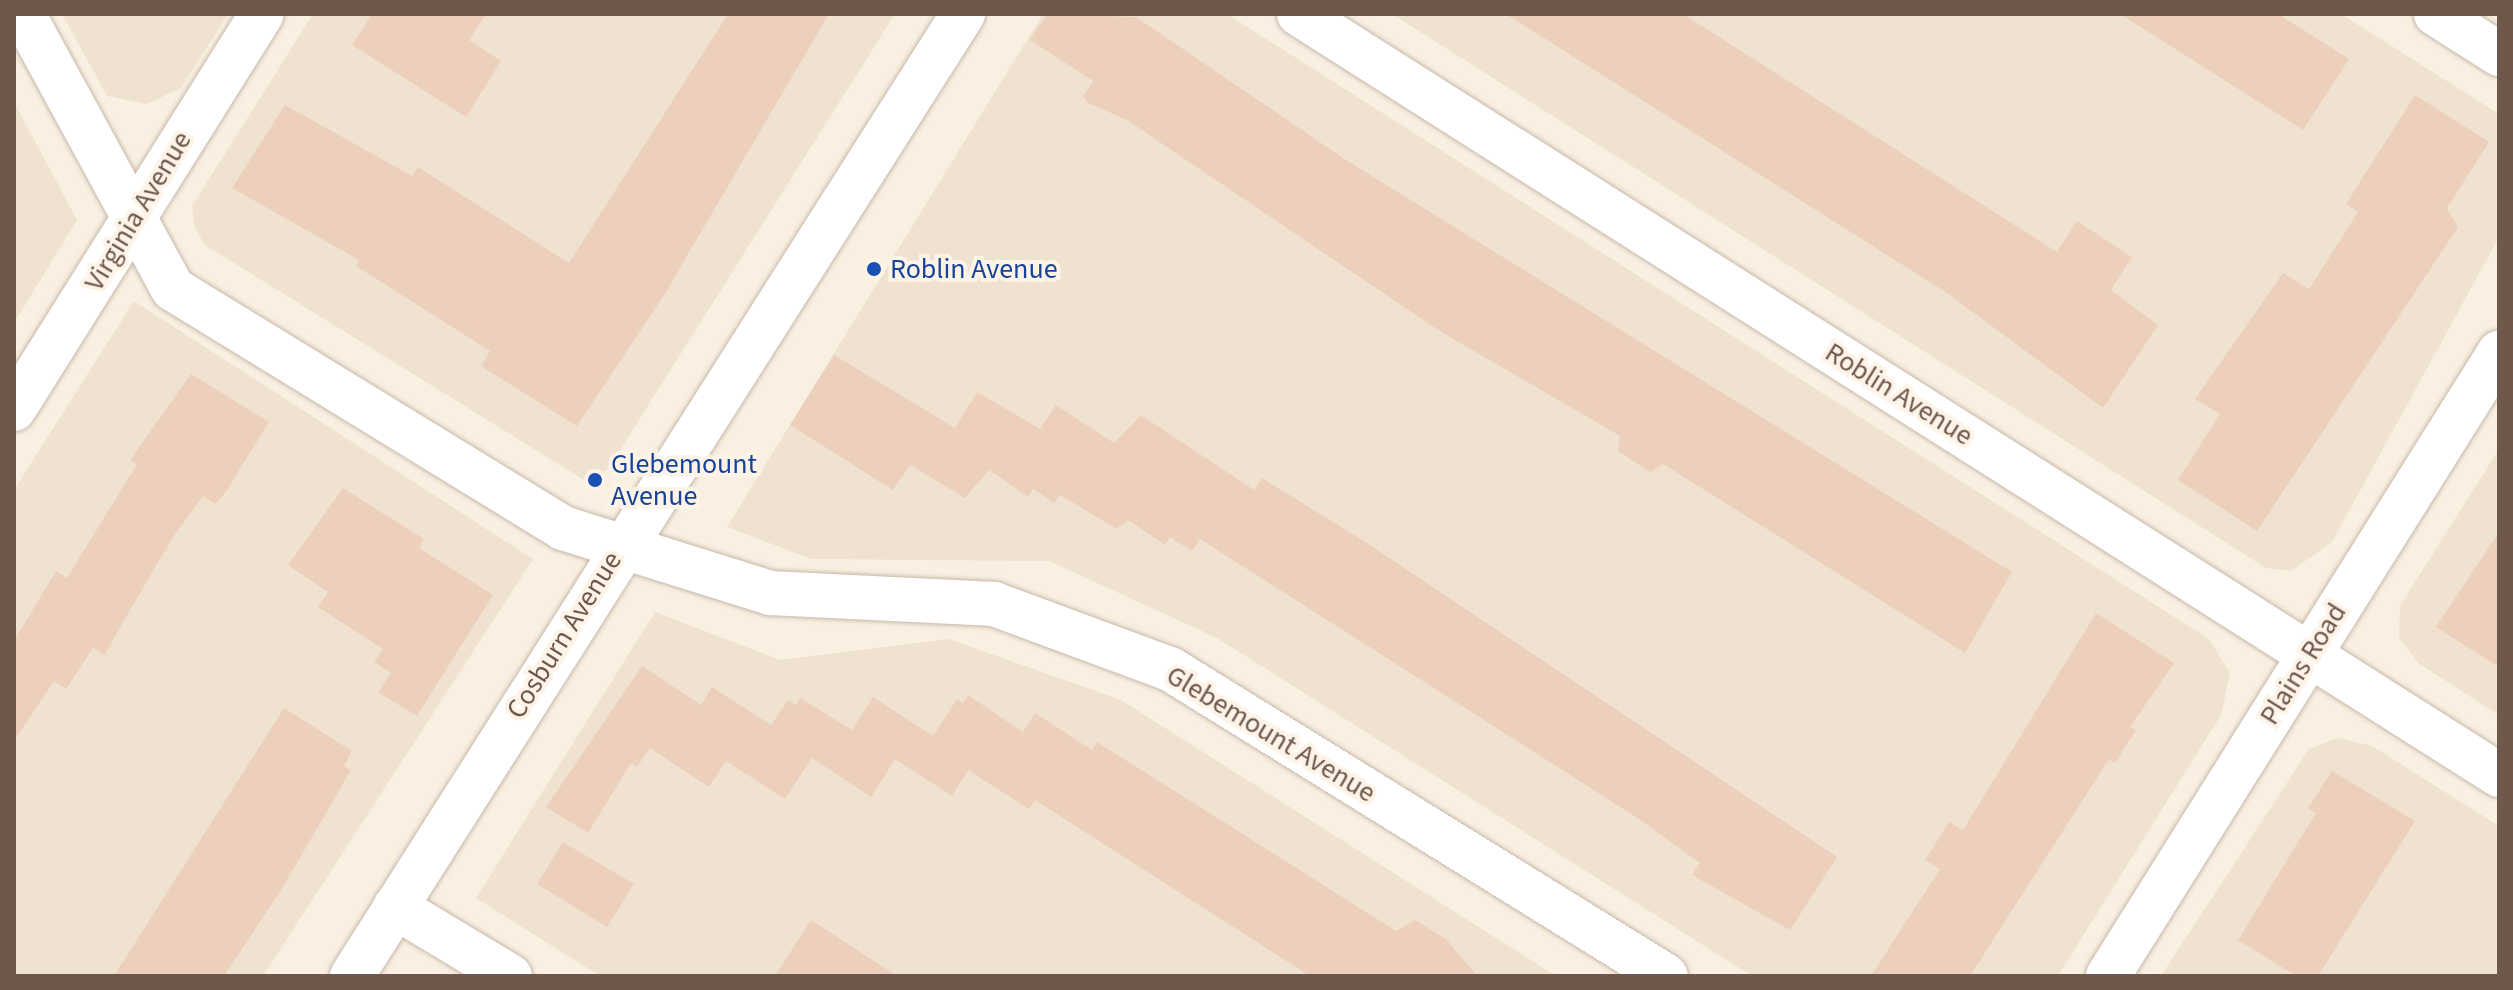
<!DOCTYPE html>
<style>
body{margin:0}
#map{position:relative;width:2513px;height:990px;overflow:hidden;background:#f9f0e1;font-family:"Source Sans 3",sans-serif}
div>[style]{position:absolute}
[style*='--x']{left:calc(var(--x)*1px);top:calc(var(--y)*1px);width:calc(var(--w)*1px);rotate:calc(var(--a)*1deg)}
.residential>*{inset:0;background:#f0e2d0}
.building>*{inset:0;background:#ecd0bc}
.roads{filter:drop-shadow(0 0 2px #c8b8aa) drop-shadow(0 0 2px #c8b8aa)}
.minor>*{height:44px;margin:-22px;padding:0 22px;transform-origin:22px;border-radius:22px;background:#fff}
.dots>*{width:22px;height:22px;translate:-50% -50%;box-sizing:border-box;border:4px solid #fdf4e7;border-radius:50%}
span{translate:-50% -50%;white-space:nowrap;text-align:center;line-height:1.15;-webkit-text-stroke:8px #fdf4e7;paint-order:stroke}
.street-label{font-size:28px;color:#6e584b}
.transit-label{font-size:28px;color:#164399}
.left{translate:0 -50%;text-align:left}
.frame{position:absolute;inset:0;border:16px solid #6e584b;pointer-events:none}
</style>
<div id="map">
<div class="residential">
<div style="clip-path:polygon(62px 14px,228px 14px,181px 88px,147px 104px,107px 96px)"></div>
<div style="clip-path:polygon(313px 14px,895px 14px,608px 469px,584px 480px,205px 245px,195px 229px,192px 206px)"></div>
<div style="clip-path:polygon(1043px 14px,1227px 14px,2209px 639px,2230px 673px,2221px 715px,2058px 976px,1752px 976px,1217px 638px,1049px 561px,811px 559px,727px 527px)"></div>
<div style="clip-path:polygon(1392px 14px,2341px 14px,2499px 114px,2499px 237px,2332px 542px,2291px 571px,2266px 568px)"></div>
<div style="clip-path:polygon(14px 102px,77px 220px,14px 323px)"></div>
<div style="clip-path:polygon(134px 301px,533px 559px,263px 976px,14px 976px,14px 490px)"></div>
<div style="clip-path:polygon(2499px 449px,2499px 715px,2418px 663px,2399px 637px,2400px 606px)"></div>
<div style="clip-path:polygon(655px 612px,780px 660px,949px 639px,1121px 700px,1556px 976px,600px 976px,476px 898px)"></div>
<div style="clip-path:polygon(2338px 738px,2372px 746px,2499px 826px,2499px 976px,2161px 976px,2309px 749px)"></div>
</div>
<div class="building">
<div style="clip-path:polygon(372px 14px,486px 14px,469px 40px,501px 61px,466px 117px,352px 45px)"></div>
<div style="clip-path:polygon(728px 14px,829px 14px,664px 295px,577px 426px,481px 366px,490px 351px,356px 266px,359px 260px,232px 188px,285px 105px,412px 176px,418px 167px,569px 263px)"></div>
<div style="clip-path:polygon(1047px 14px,1136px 17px,1346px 160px,2012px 572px,1965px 653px,1663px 464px,1650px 472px,1618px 451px,1620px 436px,1438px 330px,1127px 120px,1088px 103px,1083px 96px,1093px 81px,1030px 40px)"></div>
<div style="clip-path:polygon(1506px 14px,1683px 14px,2057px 252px,2077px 221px,2127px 254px,2132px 257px,2111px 290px,2158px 325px,2103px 408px,1947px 293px)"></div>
<div style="clip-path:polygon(2120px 14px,2278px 14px,2349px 59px,2303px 130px)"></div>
<div style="clip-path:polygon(2415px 95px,2489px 142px,2447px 208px,2458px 227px,2257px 531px,2178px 480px,2220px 414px,2195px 399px,2283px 273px,2309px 289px,2358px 212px,2346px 204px)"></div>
<div style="clip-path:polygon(834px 355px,955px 428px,977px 392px,1040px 429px,1056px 405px,1114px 443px,1141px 415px,1254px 490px,1262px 478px,1367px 543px,1837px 857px,1790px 930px,1692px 875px,1700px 863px,1636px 817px,1200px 539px,1192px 551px,1170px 537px,1165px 545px,1128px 520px,1117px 529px,1060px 495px,1054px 503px,1033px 489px,1028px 497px,989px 470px,965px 498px,910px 465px,893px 490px,790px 425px)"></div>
<div style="clip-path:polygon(191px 374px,269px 422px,225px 493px,215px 504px,203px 496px,171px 540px,104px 655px,93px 648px,66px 689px,54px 681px,14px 741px,14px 641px,56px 571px,67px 578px,137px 464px,130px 460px)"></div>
<div style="clip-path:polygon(343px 488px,424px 539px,419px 548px,493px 595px,417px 716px,378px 692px,391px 673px,374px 662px,383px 649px,318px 607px,328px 592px,288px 565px)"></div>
<div style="clip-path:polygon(2499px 532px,2499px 667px,2436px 627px)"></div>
<div style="clip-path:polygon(2096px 613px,2174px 663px,2130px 727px,2136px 730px,2115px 763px,2109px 759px,1970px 976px,1871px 976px,1940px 869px,1925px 860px,1949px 822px,1963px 830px)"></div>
<div style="clip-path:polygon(642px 666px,701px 705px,712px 687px,771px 725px,788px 700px,796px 705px,800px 698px,852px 730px,873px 697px,933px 736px,957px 699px,963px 703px,968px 695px,1023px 732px,1035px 713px,1092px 750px,1097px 742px,1396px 931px,1415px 920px,1446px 939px,1477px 976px,1310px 976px,1035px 800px,1029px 809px,968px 770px,952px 796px,895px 759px,871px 797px,812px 758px,785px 799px,726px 761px,709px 787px,650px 748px,637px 767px,631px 763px,588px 833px,546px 807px)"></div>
<div style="clip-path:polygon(284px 708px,352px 751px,344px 766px,351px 770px,283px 887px,224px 976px,114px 976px)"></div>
<div style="clip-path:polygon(2332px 771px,2415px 821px,2318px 976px,2296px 976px,2238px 940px,2316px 813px,2308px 808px)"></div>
<div style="clip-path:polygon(563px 842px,634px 884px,607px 927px,537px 884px)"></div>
<div style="clip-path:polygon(811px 920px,897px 976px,775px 976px)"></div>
</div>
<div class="roads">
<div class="minor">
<div style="--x:23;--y:14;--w:313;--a:61.4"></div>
<div style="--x:173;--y:289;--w:457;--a:31.5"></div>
<div style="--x:563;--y:528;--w:218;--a:17.4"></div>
<div style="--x:771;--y:593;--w:223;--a:2.8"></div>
<div style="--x:994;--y:604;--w:188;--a:20.3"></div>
<div style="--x:1170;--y:669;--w:583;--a:31.76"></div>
<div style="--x:1299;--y:14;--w:1421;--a:32.38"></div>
<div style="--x:2436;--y:14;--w:75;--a:32.4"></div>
<div style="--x:14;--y:409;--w:466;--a:-57.9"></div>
<div style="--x:395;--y:907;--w:134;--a:31"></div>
<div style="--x:352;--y:976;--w:1140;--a:-57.58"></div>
<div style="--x:2108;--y:976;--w:736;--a:-57.89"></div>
</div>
</div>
<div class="dots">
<div style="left:874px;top:269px;background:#1a4fb4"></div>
<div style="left:595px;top:480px;background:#1a4fb4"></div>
</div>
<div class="street-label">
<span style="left:138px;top:211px;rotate:-59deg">Virginia Avenue</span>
<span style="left:1899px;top:394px;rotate:32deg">Roblin Avenue</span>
<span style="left:564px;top:635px;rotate:-58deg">Cosburn Avenue</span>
<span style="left:2303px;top:664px;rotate:-58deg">Plains Road</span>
<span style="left:1271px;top:734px;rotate:31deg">Glebemount Avenue</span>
</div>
<div class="transit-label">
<span class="left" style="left:890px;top:269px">Roblin Avenue</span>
<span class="left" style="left:611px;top:480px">Glebemount<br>Avenue</span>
</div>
<div class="frame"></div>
</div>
